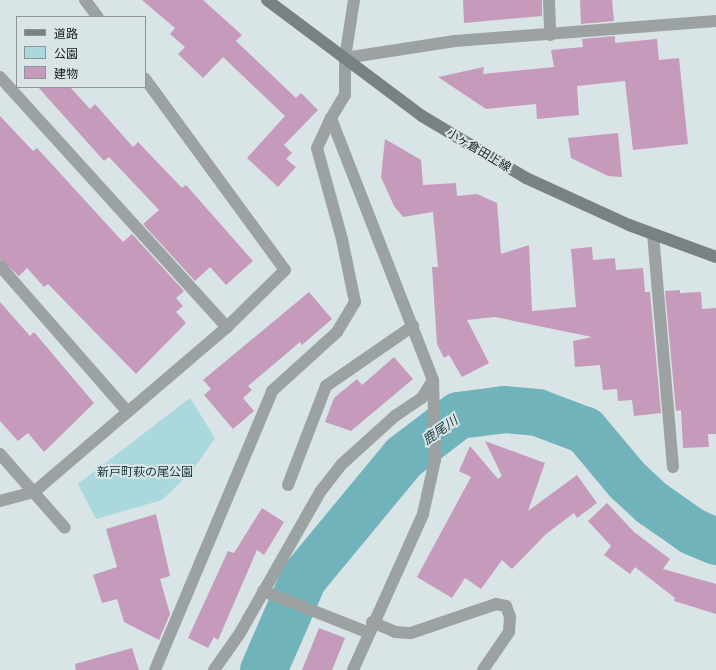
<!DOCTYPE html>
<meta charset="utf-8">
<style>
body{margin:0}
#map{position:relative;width:716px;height:670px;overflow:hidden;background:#d9e4e6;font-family:Barlow,"Noto Sans JP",sans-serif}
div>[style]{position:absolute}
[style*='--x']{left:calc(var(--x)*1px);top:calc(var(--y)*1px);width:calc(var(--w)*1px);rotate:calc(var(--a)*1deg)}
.green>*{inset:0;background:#abd8dd}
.river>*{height:47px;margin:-23.5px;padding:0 23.5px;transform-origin:23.5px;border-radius:23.5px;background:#71b3ba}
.building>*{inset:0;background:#c69abb}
.street>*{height:12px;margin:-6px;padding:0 6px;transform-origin:6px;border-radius:6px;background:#9ca1a1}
.secondary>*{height:12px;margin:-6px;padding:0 6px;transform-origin:6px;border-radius:6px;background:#7a8182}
span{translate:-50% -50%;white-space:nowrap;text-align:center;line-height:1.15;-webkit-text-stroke:4px #d9e4e6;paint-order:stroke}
.street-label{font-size:12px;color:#181c1c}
.park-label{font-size:12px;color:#123437}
.water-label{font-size:13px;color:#1b3d40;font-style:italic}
.legend{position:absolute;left:16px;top:16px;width:130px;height:72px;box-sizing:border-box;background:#d9e4e6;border:1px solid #8c9495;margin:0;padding:5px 7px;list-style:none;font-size:12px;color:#181c1c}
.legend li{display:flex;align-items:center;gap:8px;height:20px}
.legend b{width:20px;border:1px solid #8c9495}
</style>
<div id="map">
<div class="green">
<div style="clip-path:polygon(190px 398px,215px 438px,193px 470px,162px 500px,96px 519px,78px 484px)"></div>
</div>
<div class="river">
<div style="--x:263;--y:670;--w:100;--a:-66.5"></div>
<div style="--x:303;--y:578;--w:157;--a:-50.4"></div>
<div style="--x:403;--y:457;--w:69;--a:-37.4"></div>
<div style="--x:458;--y:415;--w:46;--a:-7.4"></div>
<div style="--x:504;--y:409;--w:33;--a:5"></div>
<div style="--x:537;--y:412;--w:51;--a:20.6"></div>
<div style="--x:585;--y:430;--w:65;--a:50"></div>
<div style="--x:627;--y:480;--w:34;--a:43"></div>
<div style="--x:652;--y:503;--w:49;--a:35"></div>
<div style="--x:692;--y:531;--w:26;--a:23"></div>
</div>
<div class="building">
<div style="clip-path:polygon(142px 0,203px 0,242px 35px,236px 41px,296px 98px,301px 93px,318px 110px,284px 145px,292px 153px,286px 159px,296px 167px,278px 187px,247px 158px,285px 116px,223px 57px,203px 78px,178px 54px,185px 47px,170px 34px,175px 28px)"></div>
<div style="clip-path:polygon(463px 0,542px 0,542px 16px,464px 23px)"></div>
<div style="clip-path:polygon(580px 0,612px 0,614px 21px,581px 24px)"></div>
<div style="clip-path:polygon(615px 36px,615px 43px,657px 39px,659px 60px,679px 58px,688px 144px,633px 150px,625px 81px,577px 86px,579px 115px,537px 119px,536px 104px,486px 109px,438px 77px,484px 67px,483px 74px,554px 67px,551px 50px,583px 47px,582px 39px)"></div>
<div style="clip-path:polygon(38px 87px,70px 87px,90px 109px,95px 104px,133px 147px,138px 142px,182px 188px,186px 185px,253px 261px,226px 285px,210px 267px,195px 281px,143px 224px,159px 210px,109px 157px,104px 161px)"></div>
<div style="clip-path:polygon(0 116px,33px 151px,37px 148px,123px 242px,132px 234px,184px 291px,176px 298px,183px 306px,176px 312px,186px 323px,136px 374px,48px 284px,44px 287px,27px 268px,19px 276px,0 259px)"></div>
<div style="clip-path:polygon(618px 133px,622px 177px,608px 176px,571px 158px,568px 138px)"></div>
<div style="clip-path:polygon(385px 139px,421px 160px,423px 185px,456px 183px,457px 196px,477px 194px,497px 203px,501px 254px,529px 245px,532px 311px,576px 307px,571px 249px,592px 247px,593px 260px,615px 258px,616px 270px,643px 268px,645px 292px,650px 292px,661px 413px,634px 416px,632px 400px,618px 401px,617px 389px,603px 390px,600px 365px,575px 367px,573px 341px,592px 337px,495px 317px,467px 320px,489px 363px,462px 377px,449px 355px,444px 358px,437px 344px,432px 267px,438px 267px,433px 212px,403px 217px,394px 206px,381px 177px)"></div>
<div style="clip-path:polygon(680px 290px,680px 293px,701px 292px,702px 309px,716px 308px,716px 434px,708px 434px,709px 447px,683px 448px,681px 410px,676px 411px,665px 291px)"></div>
<div style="clip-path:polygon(309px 292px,332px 319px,302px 345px,300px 342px,248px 386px,252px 390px,243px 398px,254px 411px,233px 429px,204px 395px,211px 389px,203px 380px)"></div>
<div style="clip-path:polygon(0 302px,30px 336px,34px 332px,94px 403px,44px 452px,28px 433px,18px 441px,0 421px)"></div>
<div style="clip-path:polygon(394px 357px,413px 379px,351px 431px,325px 422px,334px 398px,357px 379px,362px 385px)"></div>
<div style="clip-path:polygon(485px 441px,545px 463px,528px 511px,577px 475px,597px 503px,577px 518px,574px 513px,546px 534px,512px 569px,502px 560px,481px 589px,465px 578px,452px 598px,417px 577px,471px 477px,459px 471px,470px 446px,498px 479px,502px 476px)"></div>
<div style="clip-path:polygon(607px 503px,634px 532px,670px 559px,663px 569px,716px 584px,716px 614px,674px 601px,675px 598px,635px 567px,630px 574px,604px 555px,611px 546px,588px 521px)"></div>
<div style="clip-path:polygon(262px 508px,284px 522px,264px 555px,257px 550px,218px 640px,214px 637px,208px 648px,188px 638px,228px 551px,234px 553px)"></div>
<div style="clip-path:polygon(156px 514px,170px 576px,160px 579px,170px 614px,159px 640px,124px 622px,117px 599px,102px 603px,93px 575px,117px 567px,106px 529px)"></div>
<div style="clip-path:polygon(319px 628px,345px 638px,332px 670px,302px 670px)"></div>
<div style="clip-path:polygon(132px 648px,139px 670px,76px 670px,75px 664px)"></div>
</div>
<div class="street">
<div style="--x:85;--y:0;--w:21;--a:53"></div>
<div style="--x:549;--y:0;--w:35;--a:88"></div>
<div style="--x:345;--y:58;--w:111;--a:-8.8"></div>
<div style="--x:455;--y:41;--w:262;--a:-4.4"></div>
<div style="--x:0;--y:77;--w:338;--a:47.8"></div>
<div style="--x:653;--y:234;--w:234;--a:85.1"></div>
<div style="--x:0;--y:266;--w:191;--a:48.8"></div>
<div style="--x:0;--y:454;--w:98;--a:48.7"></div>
<div style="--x:288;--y:485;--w:106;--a:-69"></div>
<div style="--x:326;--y:386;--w:106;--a:-34.6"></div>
<div style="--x:0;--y:501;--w:35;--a:-15"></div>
<div style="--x:34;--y:492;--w:254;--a:-40.5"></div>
<div style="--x:227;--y:327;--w:81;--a:-44.5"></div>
<div style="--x:285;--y:270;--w:237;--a:-126.2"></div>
<div style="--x:263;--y:591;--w:112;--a:21.5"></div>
<div style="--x:372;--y:622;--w:25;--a:23"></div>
<div style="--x:395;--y:632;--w:16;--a:4"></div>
<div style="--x:411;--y:633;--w:90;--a:-18.8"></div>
<div style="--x:496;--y:604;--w:10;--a:11"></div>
<div style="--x:506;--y:606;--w:12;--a:70"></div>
<div style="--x:510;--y:617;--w:15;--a:94"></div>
<div style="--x:509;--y:632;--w:46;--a:124.4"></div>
<div style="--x:155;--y:670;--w:303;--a:-67.2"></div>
<div style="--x:272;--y:391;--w:88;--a:-42.2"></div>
<div style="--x:337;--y:332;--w:35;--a:-59"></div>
<div style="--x:355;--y:302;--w:64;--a:-101.7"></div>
<div style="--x:342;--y:239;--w:94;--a:-105.4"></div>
<div style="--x:317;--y:148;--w:33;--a:-65"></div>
<div style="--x:214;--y:670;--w:45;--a:-54.9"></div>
<div style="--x:240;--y:633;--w:162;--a:-60.4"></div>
<div style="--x:320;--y:492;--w:36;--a:-52"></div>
<div style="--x:342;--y:464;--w:72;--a:-42.2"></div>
<div style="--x:395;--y:416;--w:32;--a:-34"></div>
<div style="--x:422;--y:398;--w:21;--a:-59"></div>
<div style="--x:353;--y:670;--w:171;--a:-65.8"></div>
<div style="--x:423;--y:514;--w:55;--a:-77.5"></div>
<div style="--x:435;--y:460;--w:80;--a:-91.4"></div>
<div style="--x:433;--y:380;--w:281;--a:-111.3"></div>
<div style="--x:331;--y:118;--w:27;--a:-59"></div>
<div style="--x:345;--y:95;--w:37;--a:-90"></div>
<div style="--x:345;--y:58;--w:59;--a:-81.2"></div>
</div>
<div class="secondary">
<div style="--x:267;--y:0;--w:194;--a:36.8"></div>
<div style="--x:422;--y:116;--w:121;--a:30.8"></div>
<div style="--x:526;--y:178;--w:113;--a:24.5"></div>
<div style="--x:629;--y:225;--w:93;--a:20.2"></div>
</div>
<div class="street-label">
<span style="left:479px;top:150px;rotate:31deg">小ヶ倉田上線</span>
</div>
<div class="park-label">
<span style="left:145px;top:472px">新戸町萩の尾公園</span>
</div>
<div class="water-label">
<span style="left:440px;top:430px;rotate:-35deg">鹿尾川</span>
</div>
<ul class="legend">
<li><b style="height:5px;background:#7a8182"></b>道路</li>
<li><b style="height:11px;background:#abd8dd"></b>公園</li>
<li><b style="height:11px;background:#c69abb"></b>建物</li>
</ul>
</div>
